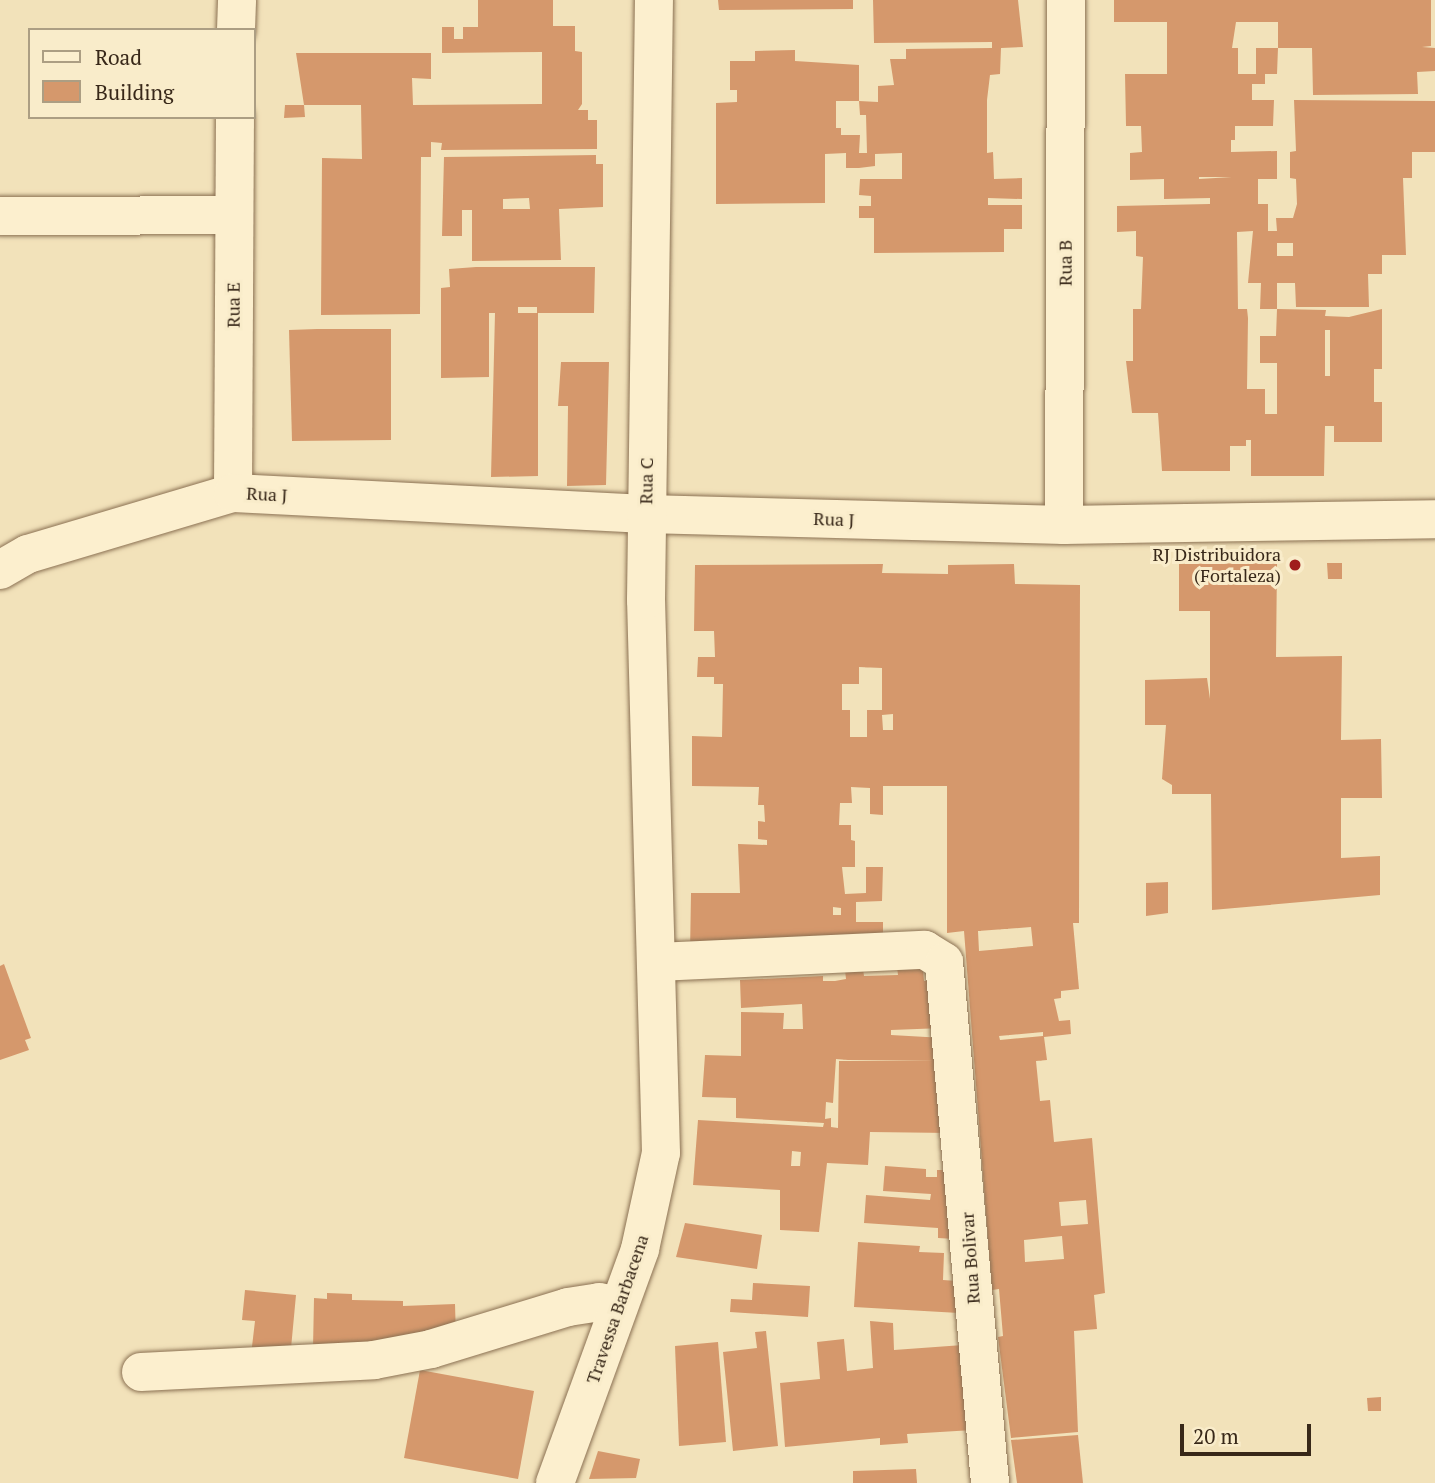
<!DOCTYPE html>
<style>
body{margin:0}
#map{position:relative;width:1435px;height:1483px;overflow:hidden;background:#f2e2ba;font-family:"PT Serif",serif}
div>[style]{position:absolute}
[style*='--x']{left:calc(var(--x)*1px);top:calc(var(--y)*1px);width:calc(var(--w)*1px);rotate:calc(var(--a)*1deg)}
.building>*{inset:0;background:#d5986c}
.roads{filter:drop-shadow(0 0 2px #8b7153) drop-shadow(0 0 2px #8b7153)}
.street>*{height:38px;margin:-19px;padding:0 19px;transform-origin:19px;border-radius:19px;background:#fcefce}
.dots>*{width:19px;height:19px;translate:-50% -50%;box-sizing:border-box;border:4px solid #f9ecca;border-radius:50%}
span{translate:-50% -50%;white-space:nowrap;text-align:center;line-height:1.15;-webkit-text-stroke:6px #f9ecca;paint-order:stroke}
.street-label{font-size:18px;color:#382819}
.poi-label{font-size:18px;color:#382819}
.right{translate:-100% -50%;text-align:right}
.legend{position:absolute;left:28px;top:28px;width:228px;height:91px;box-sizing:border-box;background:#f9ecca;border:2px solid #ac9e83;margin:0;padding:9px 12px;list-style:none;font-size:21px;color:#382819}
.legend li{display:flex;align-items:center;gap:14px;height:35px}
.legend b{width:35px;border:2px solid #ac9e83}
.scale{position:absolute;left:1180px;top:1424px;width:131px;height:32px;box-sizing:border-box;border:4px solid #382819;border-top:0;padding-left:9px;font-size:21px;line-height:24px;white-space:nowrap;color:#382819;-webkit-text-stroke:5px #f9ecca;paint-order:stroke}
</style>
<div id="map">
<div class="building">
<div style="clip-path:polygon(478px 0,553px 0,553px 26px,575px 26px,575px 51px,582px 52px,582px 104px,578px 110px,588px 110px,588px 120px,597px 120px,597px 149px,441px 150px,442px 143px,431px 142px,431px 157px,421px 157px,420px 314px,321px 315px,322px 158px,362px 159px,361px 105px,304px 105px,296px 53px,431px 53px,431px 79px,412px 78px,413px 105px,542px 104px,542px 52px,442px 53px,442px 27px,454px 27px,454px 39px,463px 39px,463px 27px,478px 27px)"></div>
<div style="clip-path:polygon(718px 0,853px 0,853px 9px,719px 10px)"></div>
<div style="clip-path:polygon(873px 0,1018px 0,1023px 47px,1001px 48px,1000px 74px,990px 75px,987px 100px,987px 153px,993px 152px,994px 179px,1022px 178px,1022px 199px,988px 198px,988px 205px,1022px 205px,1022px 229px,1004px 229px,1004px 252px,874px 253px,874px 218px,859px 218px,859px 206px,871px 206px,871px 196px,859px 195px,860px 179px,902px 179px,902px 153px,875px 154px,875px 166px,859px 168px,846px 168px,846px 153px,825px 154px,825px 203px,716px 204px,716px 103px,737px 102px,737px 90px,730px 90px,730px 61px,755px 61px,755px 51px,795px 50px,795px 61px,859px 65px,859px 101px,836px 101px,836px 128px,841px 128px,841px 135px,860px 135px,859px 153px,867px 153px,866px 115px,860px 115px,859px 101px,878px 102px,878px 86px,894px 85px,890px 59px,906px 59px,906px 49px,992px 48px,992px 42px,874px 43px)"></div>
<div style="clip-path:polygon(evenodd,1114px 0,1431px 0,1431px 46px,1422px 47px,1435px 48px,1435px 71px,1417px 72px,1418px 94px,1313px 95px,1312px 48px,1278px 48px,1277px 74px,1265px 74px,1265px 84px,1252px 84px,1252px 100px,1274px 100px,1273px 126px,1235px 126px,1235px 140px,1231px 140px,1231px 152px,1277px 151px,1277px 179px,1258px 179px,1258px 204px,1268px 204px,1268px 231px,1277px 231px,1276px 218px,1293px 218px,1297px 204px,1296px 179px,1290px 178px,1290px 152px,1296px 151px,1294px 100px,1435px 101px,1435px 152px,1412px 152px,1412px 178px,1403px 178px,1406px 255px,1382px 255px,1382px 274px,1368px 274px,1369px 307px,1296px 307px,1295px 283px,1277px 283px,1277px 309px,1260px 309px,1261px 283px,1248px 283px,1253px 231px,1237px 232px,1238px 309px,1247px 309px,1248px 318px,1247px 389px,1265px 389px,1265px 414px,1277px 414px,1277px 363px,1260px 363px,1260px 336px,1276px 336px,1277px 309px,1326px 310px,1325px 316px,1349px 317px,1382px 309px,1382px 369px,1374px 369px,1374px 402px,1382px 402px,1382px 442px,1334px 442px,1334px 426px,1325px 426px,1324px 476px,1251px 476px,1251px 440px,1246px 440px,1246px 446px,1230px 446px,1230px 471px,1162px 471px,1158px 413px,1132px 413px,1126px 361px,1133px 361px,1133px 309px,1141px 309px,1143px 257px,1136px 256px,1136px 231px,1117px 232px,1117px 206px,1210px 204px,1210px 198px,1164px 199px,1164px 179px,1130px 180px,1130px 153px,1142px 152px,1141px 126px,1126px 126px,1125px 74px,1167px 74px,1167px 22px,1114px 22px,1114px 0,1236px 22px,1278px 22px,1278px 48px,1256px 48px,1256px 74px,1238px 74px,1238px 48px,1232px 48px,1236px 22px,1114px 0,1199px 177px,1232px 177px,1199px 179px,1199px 177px,1114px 0,1277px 243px,1293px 243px,1293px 256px,1277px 256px,1277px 243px,1114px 0,1325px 330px,1330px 330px,1330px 376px,1325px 376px,1325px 330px)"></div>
<div style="clip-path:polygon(285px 105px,304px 105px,305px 117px,284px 118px)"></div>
<div style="clip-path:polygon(evenodd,596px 155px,596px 164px,603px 164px,603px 207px,559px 209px,561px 260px,472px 261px,472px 210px,462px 210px,462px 236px,442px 236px,444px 157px,596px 155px,529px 198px,530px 209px,503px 209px,503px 199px,529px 198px)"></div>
<div style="clip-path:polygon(476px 267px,595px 267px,594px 313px,537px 313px,537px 307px,518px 307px,518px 313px,538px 313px,538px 476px,491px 477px,495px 313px,489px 313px,489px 377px,441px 378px,441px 288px,450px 287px,449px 269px)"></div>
<div style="clip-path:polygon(317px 329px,391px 329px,391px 440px,292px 441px,289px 330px)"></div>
<div style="clip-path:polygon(561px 362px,609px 362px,606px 485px,567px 486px,568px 406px,558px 406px)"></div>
<div style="clip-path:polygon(1277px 563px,1276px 657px,1342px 656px,1341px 740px,1381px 739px,1382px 798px,1341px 798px,1341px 858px,1380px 856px,1380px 895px,1212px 910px,1211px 794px,1172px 794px,1172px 785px,1162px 779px,1166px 725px,1145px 725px,1145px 680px,1207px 678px,1210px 699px,1210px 611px,1179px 611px,1179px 564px)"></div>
<div style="clip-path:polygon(1327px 563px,1342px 563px,1342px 579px,1328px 579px)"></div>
<div style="clip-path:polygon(evenodd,883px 564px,882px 573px,948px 574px,948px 565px,1014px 564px,1015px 584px,1080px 585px,1079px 923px,1073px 923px,1079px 989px,1061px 991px,1061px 998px,1054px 999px,1059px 1021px,1070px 1020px,1071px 1034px,1044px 1037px,1047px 1060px,1036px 1061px,1040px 1101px,1050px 1100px,1054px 1142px,1092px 1138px,1105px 1293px,1094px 1295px,1097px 1329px,1074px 1331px,1078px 1432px,1011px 1438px,998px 1337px,1003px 1336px,999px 1289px,992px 1290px,964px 931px,947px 933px,947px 786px,883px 786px,883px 815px,870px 814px,870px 788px,851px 787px,852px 803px,840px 803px,839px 825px,851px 825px,851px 840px,855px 841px,855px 867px,842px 867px,845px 894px,866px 893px,866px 867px,883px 867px,882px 901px,856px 902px,856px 922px,883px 922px,883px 940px,690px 953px,691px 893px,740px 893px,738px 844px,767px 845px,767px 840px,758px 839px,758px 821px,765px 822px,764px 805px,758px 805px,759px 787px,692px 786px,692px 736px,722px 737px,723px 684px,714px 684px,714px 677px,697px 677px,698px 657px,715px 657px,714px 631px,694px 631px,695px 565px,883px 564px,859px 667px,882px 668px,882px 710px,867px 710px,867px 737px,850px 737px,850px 710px,842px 710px,842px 684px,859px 684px,859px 667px,883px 564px,893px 714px,893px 730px,883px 730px,882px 715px,893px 714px,883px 564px,833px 907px,841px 908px,841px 915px,833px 915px,833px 907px,883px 564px,1031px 927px,1033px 946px,979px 951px,978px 931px,1031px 927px,883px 564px,1043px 1032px,1043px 1036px,1000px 1040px,999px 1036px,1043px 1032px,883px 564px,1086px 1200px,1088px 1224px,1061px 1226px,1059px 1202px,1086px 1200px,883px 564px,1062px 1236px,1064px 1259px,1025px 1262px,1024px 1240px,1062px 1236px)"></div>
<div style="clip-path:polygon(1168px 882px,1168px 913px,1146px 916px,1146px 883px)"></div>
<div style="clip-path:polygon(4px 964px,31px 1038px,25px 1040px,29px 1050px,0 1060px,0 966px)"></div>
<div style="clip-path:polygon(evenodd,897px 967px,923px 969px,924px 981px,943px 981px,943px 1028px,891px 1030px,891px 1035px,944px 1038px,950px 1133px,870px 1132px,868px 1165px,827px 1163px,819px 1232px,780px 1230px,780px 1190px,693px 1185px,698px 1120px,823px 1127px,824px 1123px,736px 1118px,736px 1098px,702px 1097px,705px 1055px,741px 1056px,741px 1012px,784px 1013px,783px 1029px,803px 1029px,802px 1004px,741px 1008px,740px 980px,823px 976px,823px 981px,835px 981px,846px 979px,845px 970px,863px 969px,864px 976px,898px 975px,897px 967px,836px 1059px,848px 1060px,939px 1061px,839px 1061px,838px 1128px,831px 1127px,831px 1118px,825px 1119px,826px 1102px,833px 1103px,836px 1059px,897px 967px,792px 1151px,801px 1152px,800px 1166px,791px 1166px,792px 1151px)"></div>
<div style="clip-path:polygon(885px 1166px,926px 1169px,926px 1177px,937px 1177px,937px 1170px,953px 1170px,955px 1239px,938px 1238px,938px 1228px,864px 1223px,866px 1195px,930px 1200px,931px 1194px,883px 1191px)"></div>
<div style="clip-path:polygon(685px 1223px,762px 1235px,757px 1269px,676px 1257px)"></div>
<div style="clip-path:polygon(858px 1242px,920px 1246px,919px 1252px,944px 1253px,943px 1280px,957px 1281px,959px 1313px,854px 1307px)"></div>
<div style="clip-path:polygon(753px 1283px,810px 1286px,808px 1317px,730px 1312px,731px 1299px,752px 1300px)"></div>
<div style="clip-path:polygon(245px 1290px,296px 1295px,290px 1359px,251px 1355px,255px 1321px,242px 1320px)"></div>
<div style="clip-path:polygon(327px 1293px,352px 1294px,352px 1300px,403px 1301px,403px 1306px,455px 1304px,456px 1338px,313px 1348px,314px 1298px,327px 1299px)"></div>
<div style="clip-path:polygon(870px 1321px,893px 1323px,894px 1350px,963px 1345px,973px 1430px,907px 1434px,908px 1443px,880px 1445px,880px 1438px,785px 1447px,780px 1383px,820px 1379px,817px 1342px,844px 1339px,847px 1371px,873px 1368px)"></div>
<div style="clip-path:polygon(766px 1331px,778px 1446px,733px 1451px,723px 1352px,757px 1348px,755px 1332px)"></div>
<div style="clip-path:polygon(718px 1342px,726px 1442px,679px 1446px,675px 1346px)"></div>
<div style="clip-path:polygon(420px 1370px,534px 1391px,518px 1479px,404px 1458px)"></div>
<div style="clip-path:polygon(1381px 1397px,1381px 1411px,1368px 1411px,1367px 1398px)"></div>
<div style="clip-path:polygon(1078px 1435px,1083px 1483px,1017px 1483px,1011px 1440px)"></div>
<div style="clip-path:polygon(598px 1451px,640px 1459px,636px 1478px,589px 1479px)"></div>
<div style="clip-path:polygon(916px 1469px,917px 1483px,853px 1483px,853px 1471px)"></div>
</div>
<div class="roads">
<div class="street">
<div style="--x:236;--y:30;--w:30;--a:-88"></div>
<div style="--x:0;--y:216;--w:233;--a:-0.2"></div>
<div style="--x:233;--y:493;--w:376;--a:-89.7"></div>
<div style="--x:1064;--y:525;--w:525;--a:-89.78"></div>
<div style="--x:0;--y:570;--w:32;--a:-30"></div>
<div style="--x:28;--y:554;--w:214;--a:-16.6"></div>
<div style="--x:233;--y:493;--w:414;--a:2.9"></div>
<div style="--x:646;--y:514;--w:418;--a:1.5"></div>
<div style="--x:1064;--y:525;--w:371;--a:-0.9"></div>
<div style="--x:657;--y:962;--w:268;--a:-2.6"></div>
<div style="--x:925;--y:950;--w:22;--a:32"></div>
<div style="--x:944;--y:962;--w:523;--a:84.95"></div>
<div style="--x:141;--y:1372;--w:233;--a:-2.9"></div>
<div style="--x:374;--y:1360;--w:58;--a:-10.9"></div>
<div style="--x:431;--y:1349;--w:143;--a:-17"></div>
<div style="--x:568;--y:1307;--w:31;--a:-9"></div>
<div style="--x:599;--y:1302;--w:20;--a:11"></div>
<div style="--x:555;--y:1483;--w:249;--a:-70"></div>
<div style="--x:640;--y:1249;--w:98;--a:-77.7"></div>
<div style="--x:661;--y:1153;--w:553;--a:-91.55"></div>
<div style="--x:646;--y:600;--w:600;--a:-89.24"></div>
</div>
</div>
<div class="dots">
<div style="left:1295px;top:565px;background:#a01d1d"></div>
</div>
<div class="street-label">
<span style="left:1065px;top:263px;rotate:-90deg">Rua B</span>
<span style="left:233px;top:305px;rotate:-90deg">Rua E</span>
<span style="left:646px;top:481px;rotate:-89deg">Rua C</span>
<span style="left:267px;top:494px;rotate:3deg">Rua J</span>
<span style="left:834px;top:519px;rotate:2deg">Rua J</span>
<span style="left:970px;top:1258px;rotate:-94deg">Rua Bolivar</span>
<span style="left:617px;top:1309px;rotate:-71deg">Travessa Barbacena</span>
</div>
<div class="poi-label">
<span class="right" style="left:1281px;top:565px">RJ Distribuidora<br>(Fortaleza)</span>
</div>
<ul class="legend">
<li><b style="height:9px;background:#fcefce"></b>Road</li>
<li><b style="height:19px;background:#d5986c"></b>Building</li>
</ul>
<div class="scale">20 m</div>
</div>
